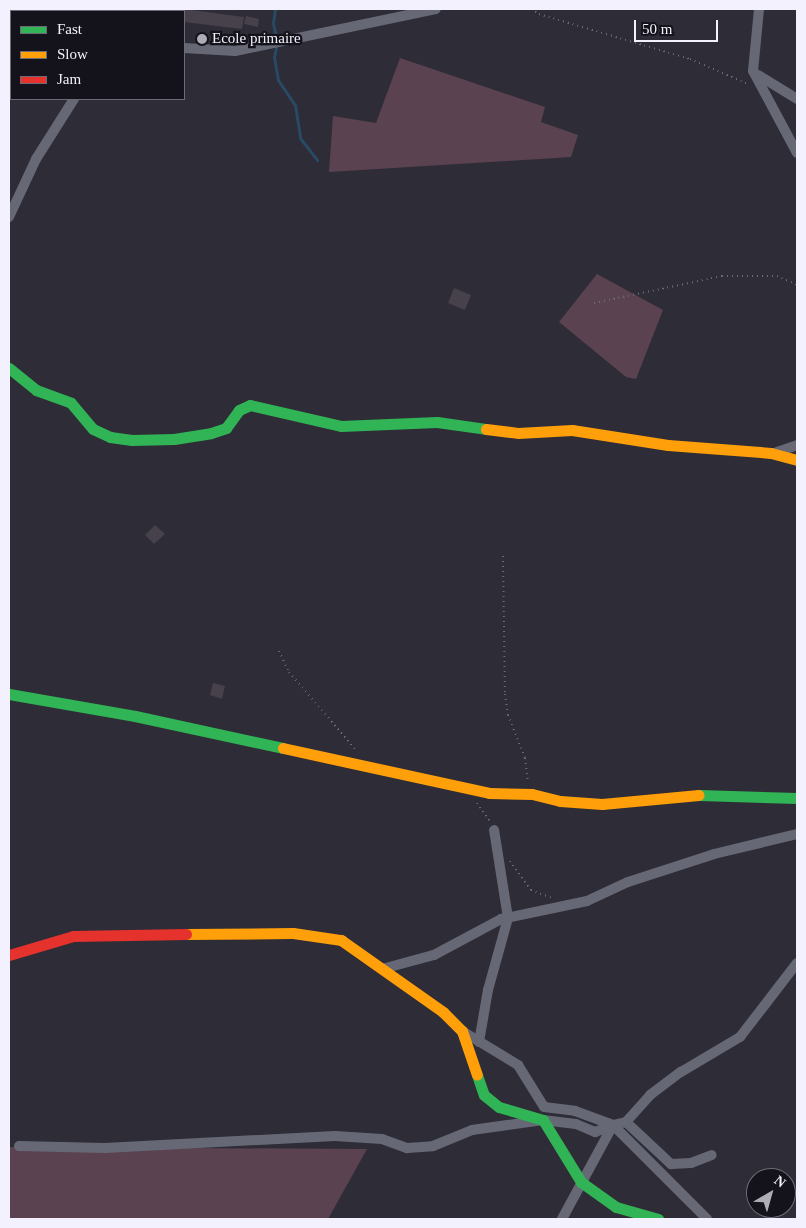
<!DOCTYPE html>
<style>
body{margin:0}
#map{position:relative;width:806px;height:1228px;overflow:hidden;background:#2e2c36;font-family:Georgia,serif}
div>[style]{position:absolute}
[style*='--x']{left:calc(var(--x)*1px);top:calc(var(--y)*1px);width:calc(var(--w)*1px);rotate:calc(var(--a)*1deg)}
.green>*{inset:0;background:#5b4251}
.stream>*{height:3px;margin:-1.5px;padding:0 1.5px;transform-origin:1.5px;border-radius:1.5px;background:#294a64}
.building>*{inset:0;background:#47414c}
.path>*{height:2px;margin-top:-1px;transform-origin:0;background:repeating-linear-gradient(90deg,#6a6b74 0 1px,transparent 0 5px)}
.street>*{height:10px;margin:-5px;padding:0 5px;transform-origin:5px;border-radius:5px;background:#666975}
.fast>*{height:11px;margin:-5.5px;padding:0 5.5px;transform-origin:5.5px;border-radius:5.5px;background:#30b455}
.slow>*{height:11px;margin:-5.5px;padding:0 5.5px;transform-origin:5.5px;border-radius:5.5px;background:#ff9f0a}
.jam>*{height:11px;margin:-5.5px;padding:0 5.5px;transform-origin:5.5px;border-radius:5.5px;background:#e5322d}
.dots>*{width:14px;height:14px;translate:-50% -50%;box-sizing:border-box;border:2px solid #14121a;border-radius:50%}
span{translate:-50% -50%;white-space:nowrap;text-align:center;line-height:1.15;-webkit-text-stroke:4.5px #14121a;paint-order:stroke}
.poi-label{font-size:15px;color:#f3f1fd}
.left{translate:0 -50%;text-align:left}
.frame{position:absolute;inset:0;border:10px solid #f3f1fd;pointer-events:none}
.legend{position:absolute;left:10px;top:10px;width:175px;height:90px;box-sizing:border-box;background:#14121a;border:1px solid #6d6b75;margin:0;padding:6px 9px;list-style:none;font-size:15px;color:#f3f1fd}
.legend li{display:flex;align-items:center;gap:10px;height:25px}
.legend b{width:25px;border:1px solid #6d6b75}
.north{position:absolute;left:746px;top:1168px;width:50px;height:50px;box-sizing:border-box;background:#14121a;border:1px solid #6d6b75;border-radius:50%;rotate:38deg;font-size:14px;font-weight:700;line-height:20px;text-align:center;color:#f3f1fd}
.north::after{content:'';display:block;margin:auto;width:18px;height:22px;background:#aeacb7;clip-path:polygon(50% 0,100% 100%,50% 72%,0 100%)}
.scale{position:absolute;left:634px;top:20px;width:84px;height:22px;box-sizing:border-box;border:2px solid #f3f1fd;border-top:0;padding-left:6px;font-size:15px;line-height:18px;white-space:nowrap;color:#f3f1fd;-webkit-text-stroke:4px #14121a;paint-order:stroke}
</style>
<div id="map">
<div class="green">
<div style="clip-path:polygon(400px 58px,545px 107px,541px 122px,578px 135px,571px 157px,329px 172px,333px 116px,376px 123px)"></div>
<div style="clip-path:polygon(597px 274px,663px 310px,636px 379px,626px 377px,559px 322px)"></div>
<div style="clip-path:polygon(9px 1147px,367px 1149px,328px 1219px,9px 1219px)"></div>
</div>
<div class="stream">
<div style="--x:275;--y:9;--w:14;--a:98"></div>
<div style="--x:273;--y:23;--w:19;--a:78"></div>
<div style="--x:277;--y:42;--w:15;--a:101"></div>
<div style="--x:274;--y:57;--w:23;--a:80"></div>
<div style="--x:278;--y:80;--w:30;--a:56"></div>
<div style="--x:295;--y:105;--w:33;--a:81"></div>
<div style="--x:300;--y:138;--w:28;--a:52"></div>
</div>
<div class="building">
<div style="clip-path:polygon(184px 9px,244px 17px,242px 29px,184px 22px)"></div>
<div style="clip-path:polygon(246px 16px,259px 19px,258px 27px,244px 24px)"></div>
<div style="clip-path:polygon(454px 288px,471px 295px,465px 310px,448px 303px)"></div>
<div style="clip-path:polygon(155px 525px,165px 534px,154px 544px,145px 535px)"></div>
<div style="clip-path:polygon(213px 683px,225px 686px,222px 699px,210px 695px)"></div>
</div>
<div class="path">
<div style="--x:531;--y:9;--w:9;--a:32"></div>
<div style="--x:539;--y:14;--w:158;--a:16.6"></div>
<div style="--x:690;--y:59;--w:63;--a:23.3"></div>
<div style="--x:594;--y:303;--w:131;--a:-11.9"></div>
<div style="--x:722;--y:276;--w:55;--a:0"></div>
<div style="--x:777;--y:276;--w:22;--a:24"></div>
<div style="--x:503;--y:556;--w:138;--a:89.2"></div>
<div style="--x:505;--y:694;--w:21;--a:82"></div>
<div style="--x:508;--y:715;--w:46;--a:68.4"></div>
<div style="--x:525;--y:758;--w:24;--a:83"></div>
<div style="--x:279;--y:651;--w:23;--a:65"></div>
<div style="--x:289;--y:672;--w:103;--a:49.3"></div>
<div style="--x:477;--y:803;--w:22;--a:54"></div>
<div style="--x:510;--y:861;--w:36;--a:54"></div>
<div style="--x:531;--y:890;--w:22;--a:21"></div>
</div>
<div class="street">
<div style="--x:759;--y:9;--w:62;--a:95.5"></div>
<div style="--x:753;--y:71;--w:93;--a:61.8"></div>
<div style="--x:184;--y:48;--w:51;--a:3.4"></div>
<div style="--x:235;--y:51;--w:205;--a:-11.8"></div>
<div style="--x:9;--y:73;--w:2;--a:0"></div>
<div style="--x:758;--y:75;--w:46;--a:31.6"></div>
<div style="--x:9;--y:217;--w:64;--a:-65"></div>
<div style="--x:36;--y:159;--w:71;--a:-57.7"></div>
<div style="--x:777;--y:452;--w:21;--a:-19"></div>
<div style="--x:382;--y:969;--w:54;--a:-15.1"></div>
<div style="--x:434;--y:955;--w:76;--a:-28.2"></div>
<div style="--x:501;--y:919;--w:88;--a:-11.8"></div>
<div style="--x:587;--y:901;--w:45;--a:-24.9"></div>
<div style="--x:628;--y:882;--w:90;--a:-18"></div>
<div style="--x:714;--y:854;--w:85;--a:-13.5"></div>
<div style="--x:462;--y:1031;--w:66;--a:31.3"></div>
<div style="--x:518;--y:1065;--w:49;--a:58.2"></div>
<div style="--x:544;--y:1107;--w:31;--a:7"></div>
<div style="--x:575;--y:1111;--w:40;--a:20.2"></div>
<div style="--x:613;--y:1125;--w:133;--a:45"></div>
<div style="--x:479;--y:1042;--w:53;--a:-80.2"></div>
<div style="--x:488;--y:990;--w:75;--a:-74.5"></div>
<div style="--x:508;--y:918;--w:89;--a:-99"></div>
<div style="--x:626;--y:1122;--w:62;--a:43"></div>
<div style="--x:671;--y:1164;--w:20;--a:-3"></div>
<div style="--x:691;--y:1163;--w:22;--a:-21"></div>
<div style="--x:19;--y:1146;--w:86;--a:1.3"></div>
<div style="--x:105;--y:1148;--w:230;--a:-3"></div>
<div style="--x:335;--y:1136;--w:47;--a:3.7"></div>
<div style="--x:382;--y:1139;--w:27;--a:20"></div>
<div style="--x:407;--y:1148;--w:26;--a:-4"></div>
<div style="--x:433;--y:1146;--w:42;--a:-22.3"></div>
<div style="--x:472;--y:1130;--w:72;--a:-8"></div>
<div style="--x:543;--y:1120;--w:33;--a:7"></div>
<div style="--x:576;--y:1124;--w:21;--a:23"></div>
<div style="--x:595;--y:1132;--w:19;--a:-21"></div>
<div style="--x:562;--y:1219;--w:107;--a:-61.5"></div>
<div style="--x:613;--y:1125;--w:13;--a:-13"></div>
<div style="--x:626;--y:1122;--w:36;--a:-48"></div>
<div style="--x:650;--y:1095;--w:39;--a:-37"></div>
<div style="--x:681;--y:1072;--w:69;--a:-30.7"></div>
<div style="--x:740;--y:1037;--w:93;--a:-52.4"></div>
</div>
<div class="fast">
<div style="--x:9;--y:368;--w:35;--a:39"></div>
<div style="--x:36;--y:390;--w:37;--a:20"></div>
<div style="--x:71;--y:403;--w:34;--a:50"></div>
<div style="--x:93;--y:429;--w:19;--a:25"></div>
<div style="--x:110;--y:437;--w:22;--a:8"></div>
<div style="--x:132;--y:440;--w:42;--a:-1.4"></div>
<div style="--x:174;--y:439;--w:37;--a:-9"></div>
<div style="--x:211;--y:433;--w:16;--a:-18"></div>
<div style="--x:226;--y:428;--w:22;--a:-54"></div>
<div style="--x:239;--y:410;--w:12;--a:-24"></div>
<div style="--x:250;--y:405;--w:93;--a:13"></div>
<div style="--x:341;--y:426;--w:96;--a:-2.4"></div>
<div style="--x:437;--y:422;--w:49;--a:8.1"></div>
<div style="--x:9;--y:694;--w:128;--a:9.9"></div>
<div style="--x:135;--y:716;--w:151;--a:12.2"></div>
<div style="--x:699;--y:795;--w:98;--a:1.8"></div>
<div style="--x:477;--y:1075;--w:21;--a:71"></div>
<div style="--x:484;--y:1095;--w:19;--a:39"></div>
<div style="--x:499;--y:1107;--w:46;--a:16.5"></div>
<div style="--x:543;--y:1120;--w:73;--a:58.5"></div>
<div style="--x:581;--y:1182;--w:43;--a:35.5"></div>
<div style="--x:616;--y:1207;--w:44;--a:15.9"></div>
</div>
<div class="slow">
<div style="--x:486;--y:429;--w:32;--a:7"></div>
<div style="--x:518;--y:433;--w:54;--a:-3.2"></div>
<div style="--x:572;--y:430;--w:97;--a:8.9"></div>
<div style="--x:668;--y:445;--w:103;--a:4.4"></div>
<div style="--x:771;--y:453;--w:27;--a:15"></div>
<div style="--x:283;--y:748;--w:211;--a:12.3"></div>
<div style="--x:489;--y:793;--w:43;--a:1.3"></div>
<div style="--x:532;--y:794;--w:29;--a:14"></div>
<div style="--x:560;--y:801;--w:42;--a:4.1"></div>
<div style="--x:602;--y:804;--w:97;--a:-5.3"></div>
<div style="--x:186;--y:934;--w:107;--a:-0.5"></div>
<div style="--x:293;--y:933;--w:49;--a:8.3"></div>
<div style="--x:341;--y:940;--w:125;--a:35.2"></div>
<div style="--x:443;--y:1012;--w:27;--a:45"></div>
<div style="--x:462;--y:1031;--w:46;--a:71.2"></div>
</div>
<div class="jam">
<div style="--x:9;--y:955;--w:67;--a:-16.5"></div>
<div style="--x:73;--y:936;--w:113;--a:-1"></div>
</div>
<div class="dots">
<div style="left:202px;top:39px;background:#aeacb7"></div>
</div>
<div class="poi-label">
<span class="left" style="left:212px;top:39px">Ecole primaire</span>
</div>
<div class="frame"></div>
<ul class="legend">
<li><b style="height:6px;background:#30b455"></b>Fast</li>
<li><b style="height:6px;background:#ff9f0a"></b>Slow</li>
<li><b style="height:6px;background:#e5322d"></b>Jam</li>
</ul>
<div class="north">N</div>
<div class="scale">50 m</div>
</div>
